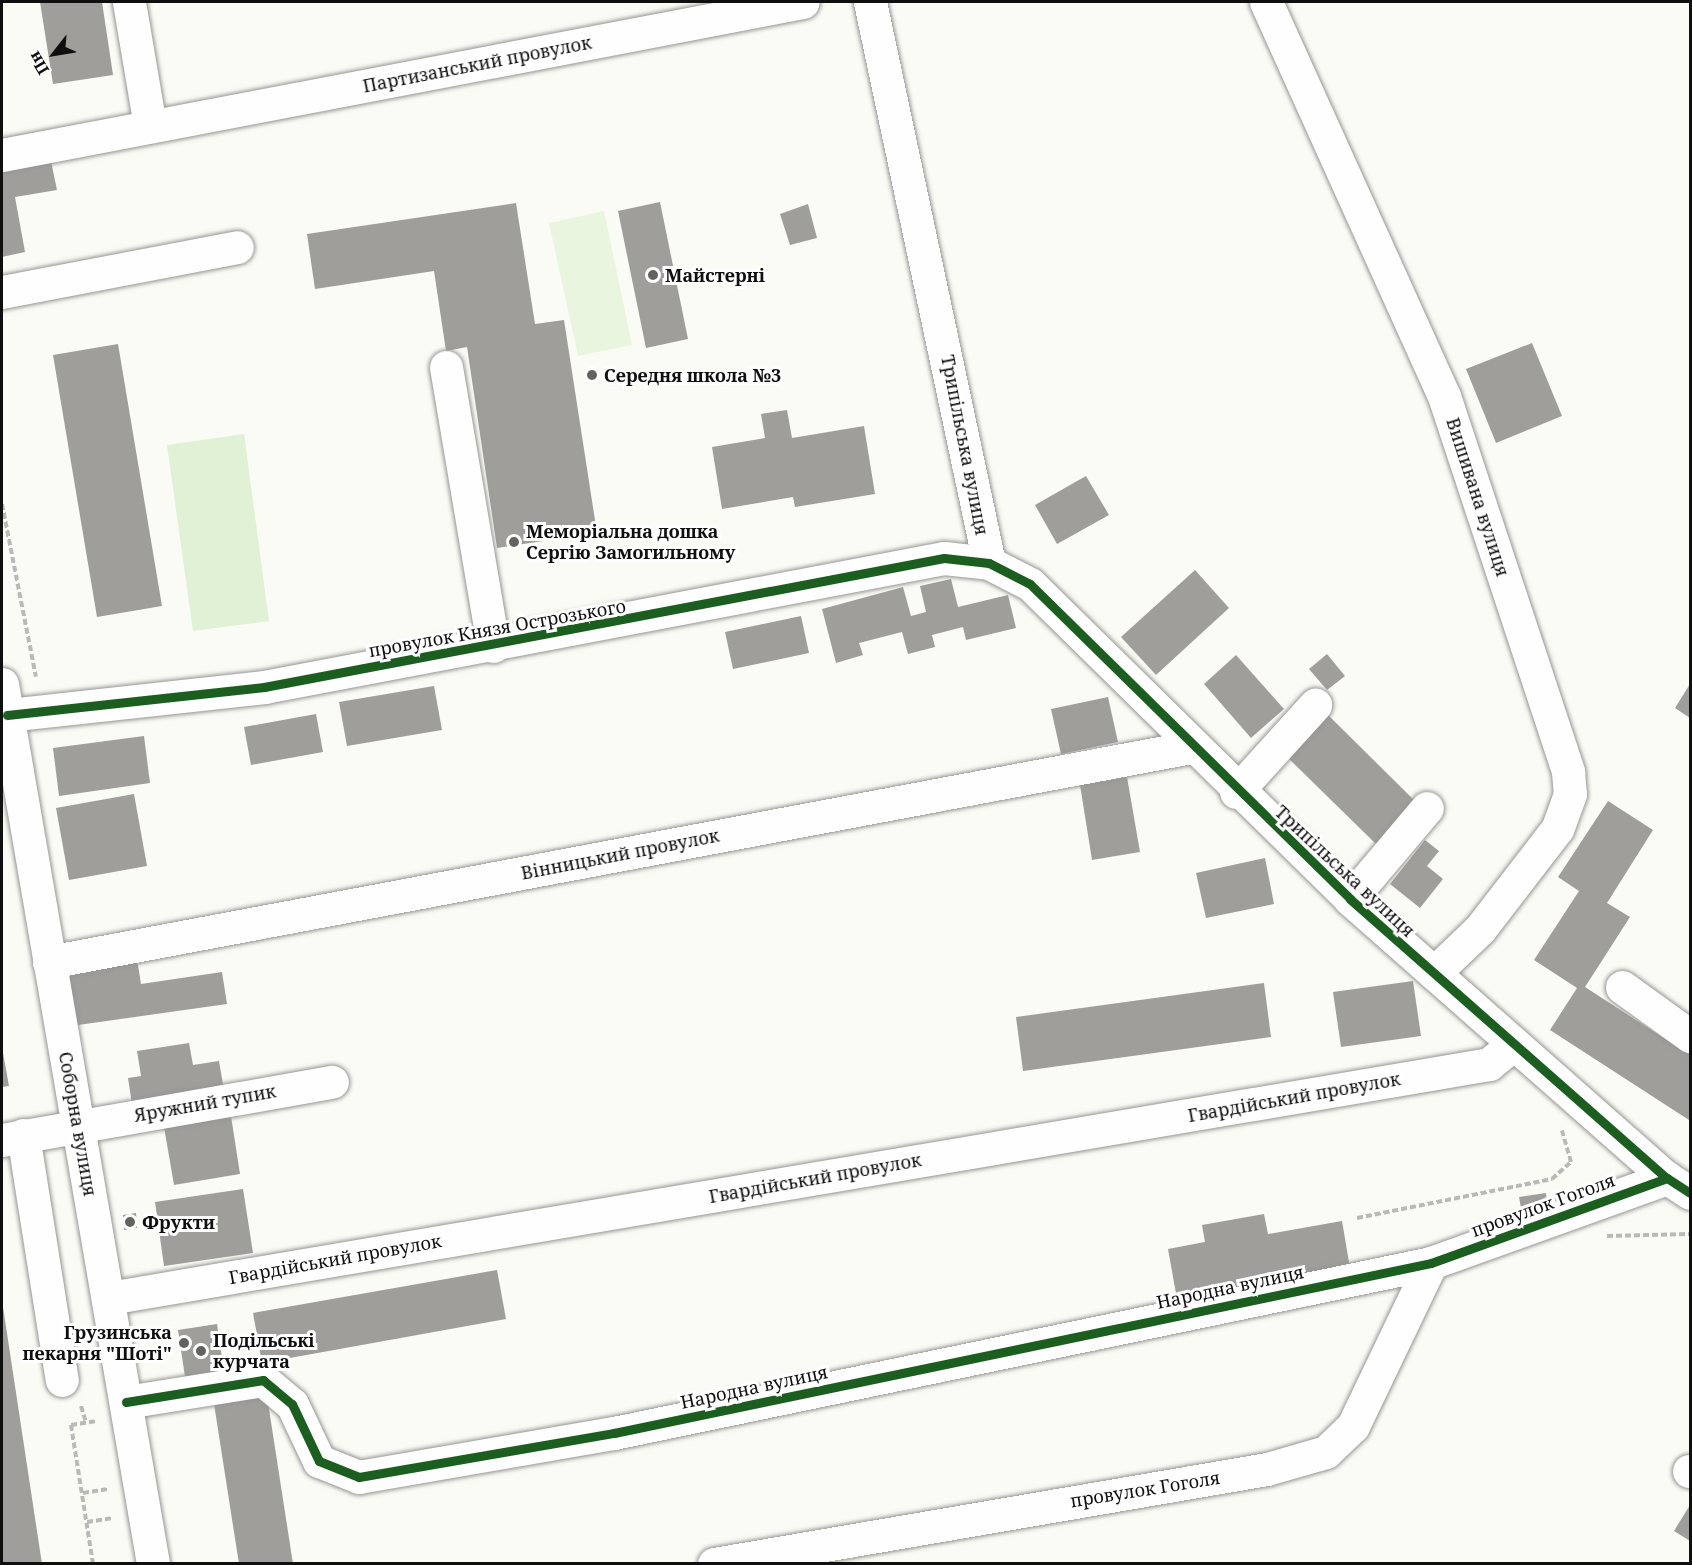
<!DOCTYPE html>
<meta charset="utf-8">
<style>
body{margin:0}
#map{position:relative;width:1692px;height:1565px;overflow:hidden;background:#fbfbf5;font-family:"Noto Serif",serif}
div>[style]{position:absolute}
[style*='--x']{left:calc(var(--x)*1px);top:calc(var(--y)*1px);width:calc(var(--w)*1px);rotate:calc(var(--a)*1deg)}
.green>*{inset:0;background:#e0f1d6}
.pitch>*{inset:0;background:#eaf5e0}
.building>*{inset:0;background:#9f9e9a}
.path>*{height:4px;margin-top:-2px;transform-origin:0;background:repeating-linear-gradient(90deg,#b9b9b8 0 6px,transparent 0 9px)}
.roads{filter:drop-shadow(0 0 2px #959593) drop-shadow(0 0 2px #959593)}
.minor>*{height:33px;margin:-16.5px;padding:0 16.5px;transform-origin:16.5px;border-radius:16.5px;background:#fefefe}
.cycleway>*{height:9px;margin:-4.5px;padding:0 4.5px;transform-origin:4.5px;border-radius:4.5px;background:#1b5e20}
.dots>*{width:16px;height:16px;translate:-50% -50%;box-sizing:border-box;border:3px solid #fff;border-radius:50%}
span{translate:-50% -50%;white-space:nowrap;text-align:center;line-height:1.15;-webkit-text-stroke:6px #fff;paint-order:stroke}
.street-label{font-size:18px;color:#0f0f0f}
.poi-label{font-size:18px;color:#0f0f0f;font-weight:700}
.left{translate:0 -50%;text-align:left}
.right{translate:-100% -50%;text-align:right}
.frame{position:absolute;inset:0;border:3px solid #0f0f0f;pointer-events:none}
.north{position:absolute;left:24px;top:24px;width:60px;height:60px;-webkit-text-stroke:4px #fff;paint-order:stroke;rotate:239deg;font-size:16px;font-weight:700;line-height:24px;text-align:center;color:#0f0f0f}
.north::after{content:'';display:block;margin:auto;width:21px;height:27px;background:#0f0f0f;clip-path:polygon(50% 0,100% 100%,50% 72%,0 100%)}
</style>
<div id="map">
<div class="green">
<div style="clip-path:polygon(244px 434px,269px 621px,193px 631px,167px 445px)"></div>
</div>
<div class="pitch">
<div style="clip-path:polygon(604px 211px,632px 345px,578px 356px,549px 223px)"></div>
</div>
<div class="building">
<div style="clip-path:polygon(40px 2px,102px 2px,113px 75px,53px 84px)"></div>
<div style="clip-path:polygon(51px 161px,57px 190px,15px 197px,25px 252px,2px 257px,2px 170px)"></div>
<div style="clip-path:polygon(660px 202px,688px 339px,646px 348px,618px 211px)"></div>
<div style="clip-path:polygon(516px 203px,535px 324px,564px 320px,597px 533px,497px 548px,467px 347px,446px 351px,434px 271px,315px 289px,307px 234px)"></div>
<div style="clip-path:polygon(808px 204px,817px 238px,790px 245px,780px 214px)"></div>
<div style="clip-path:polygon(1532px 343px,1562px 416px,1496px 443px,1466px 369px)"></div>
<div style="clip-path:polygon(118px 344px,162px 606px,97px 617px,53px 355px)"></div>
<div style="clip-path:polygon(787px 410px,792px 438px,864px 426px,875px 494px,795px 507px,793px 497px,722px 509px,712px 447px,765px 438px,761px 414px)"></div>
<div style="clip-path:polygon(1086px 476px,1109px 515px,1057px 544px,1035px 505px)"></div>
<div style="clip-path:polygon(1195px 570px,1229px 608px,1156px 675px,1121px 637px)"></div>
<div style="clip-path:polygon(951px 579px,958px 607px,1008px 595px,1016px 628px,966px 640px,963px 627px,932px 635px,935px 647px,908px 654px,902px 632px,859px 643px,863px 655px,836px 663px,822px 609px,903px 587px,911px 616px,926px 612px,920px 586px)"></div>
<div style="clip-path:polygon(801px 616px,809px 653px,733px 669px,725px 632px)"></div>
<div style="clip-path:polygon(1327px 654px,1345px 676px,1327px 690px,1309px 669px)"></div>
<div style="clip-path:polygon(1236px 655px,1284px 709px,1251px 738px,1204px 684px)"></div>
<div style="clip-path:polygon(1690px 684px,1690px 718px,1675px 708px)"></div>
<div style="clip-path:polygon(434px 686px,442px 730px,347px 746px,339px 702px)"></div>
<div style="clip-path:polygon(1108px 697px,1118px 742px,1061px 754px,1051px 709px)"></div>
<div style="clip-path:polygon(1323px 710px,1417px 803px,1377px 845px,1282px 752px)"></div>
<div style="clip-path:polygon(316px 714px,323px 752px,251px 765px,244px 727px)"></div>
<div style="clip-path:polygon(144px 736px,150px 783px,59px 796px,53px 748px)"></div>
<div style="clip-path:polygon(1127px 777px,1140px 852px,1092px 860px,1080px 785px)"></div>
<div style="clip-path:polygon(134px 794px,147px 866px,69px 880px,56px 808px)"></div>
<div style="clip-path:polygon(1608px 801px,1653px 830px,1607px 903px,1630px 917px,1585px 987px,1690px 1055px,1689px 1120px,1550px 1030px,1577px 988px,1534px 960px,1579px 891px,1558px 877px)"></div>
<div style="clip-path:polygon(1425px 840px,1439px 851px,1427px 866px,1443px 879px,1420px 908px,1390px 884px)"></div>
<div style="clip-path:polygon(1265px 858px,1274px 904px,1206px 918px,1196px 873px)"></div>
<div style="clip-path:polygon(137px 959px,141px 984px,222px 972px,227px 1004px,71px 1026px,63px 970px)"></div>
<div style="clip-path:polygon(1413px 981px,1421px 1036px,1341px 1047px,1333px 992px)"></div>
<div style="clip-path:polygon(1264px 983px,1271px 1037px,1023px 1071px,1016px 1017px)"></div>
<div style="clip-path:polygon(189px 1043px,193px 1065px,219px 1061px,224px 1090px,132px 1104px,128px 1078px,141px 1076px,137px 1051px)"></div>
<div style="clip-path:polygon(2px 1047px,9px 1086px,2px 1087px)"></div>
<div style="clip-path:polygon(231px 1116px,240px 1174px,174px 1185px,164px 1127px)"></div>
<div style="clip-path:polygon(243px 1189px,253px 1253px,164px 1266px,155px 1202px)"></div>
<div style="clip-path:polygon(1546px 1193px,1547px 1204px,1521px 1208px,1519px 1197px)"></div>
<div style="clip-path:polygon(136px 1213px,137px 1228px,124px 1230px,123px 1215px)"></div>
<div style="clip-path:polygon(1264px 1214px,1268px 1234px,1342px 1221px,1350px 1268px,1177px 1299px,1168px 1249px,1205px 1242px,1202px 1225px)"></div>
<div style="clip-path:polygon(497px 1270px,506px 1319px,262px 1363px,253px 1313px)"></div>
<div style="clip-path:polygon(2px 1307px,3px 1307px,42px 1564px,2px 1564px)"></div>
<div style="clip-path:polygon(217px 1324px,224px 1372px,185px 1377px,178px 1330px)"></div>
<div style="clip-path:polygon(267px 1396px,293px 1564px,239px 1564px,214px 1404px)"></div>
<div style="clip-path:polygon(1690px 1505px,1690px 1541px,1674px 1531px)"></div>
</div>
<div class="path">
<div style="--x:2;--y:504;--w:176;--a:78.9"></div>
<div style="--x:1357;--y:1218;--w:199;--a:-11.3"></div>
<div style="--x:1552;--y:1179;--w:25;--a:-42"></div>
<div style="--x:1571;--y:1162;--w:33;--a:-106"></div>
<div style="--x:1607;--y:1236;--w:83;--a:-1.4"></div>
<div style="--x:81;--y:1406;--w:17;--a:73"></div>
<div style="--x:83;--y:1493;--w:25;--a:-9"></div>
<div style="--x:87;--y:1522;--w:26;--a:-9"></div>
<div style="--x:93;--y:1564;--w:141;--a:-99"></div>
<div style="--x:71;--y:1425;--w:26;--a:-9"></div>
</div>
<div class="roads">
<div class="minor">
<div style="--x:129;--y:2;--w:126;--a:80.4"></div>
<div style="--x:870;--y:2;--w:573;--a:78.02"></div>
<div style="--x:1266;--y:2;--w:432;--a:65.7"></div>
<div style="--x:1444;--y:396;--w:396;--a:71.7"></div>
<div style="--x:1568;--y:772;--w:22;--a:85"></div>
<div style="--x:1570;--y:794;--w:37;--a:110"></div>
<div style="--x:1557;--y:829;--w:126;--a:127.6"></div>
<div style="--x:1480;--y:929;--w:64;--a:136.3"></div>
<div style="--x:2;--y:155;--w:815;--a:-10.81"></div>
<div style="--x:2;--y:292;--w:239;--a:-10.8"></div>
<div style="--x:446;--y:367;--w:283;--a:80.4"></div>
<div style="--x:2;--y:684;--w:893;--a:80.26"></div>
<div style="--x:7;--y:715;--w:259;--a:-6.2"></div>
<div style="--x:264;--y:687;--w:692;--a:-10.74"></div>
<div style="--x:944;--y:558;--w:45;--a:6.3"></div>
<div style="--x:989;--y:563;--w:46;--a:27.1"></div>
<div style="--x:1030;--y:584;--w:449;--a:44.5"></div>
<div style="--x:1350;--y:899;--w:422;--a:41.4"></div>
<div style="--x:1667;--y:1178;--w:27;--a:33"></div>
<div style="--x:1236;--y:792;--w:118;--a:-47.8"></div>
<div style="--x:1350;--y:899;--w:119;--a:-49.8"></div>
<div style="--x:49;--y:962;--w:1162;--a:-10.66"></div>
<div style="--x:1622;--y:987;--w:84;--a:35.8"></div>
<div style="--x:23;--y:1135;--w:248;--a:81"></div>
<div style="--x:2;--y:1140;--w:335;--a:-10"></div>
<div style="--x:109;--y:1298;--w:1400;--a:-9.62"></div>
<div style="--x:1489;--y:1064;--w:32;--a:-39"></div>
<div style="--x:126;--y:1402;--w:139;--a:-9.1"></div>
<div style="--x:263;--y:1380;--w:38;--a:40"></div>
<div style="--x:292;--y:1404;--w:63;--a:64.7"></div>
<div style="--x:319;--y:1461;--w:43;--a:21.8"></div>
<div style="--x:359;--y:1477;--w:259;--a:-9.8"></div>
<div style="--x:614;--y:1433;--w:834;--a:-11.75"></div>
<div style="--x:1431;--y:1263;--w:251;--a:-19.8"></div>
<div style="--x:1689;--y:1471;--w:1;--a:0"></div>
<div style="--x:714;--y:1564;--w:561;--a:-9.75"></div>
<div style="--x:1267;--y:1469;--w:61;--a:-16.1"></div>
<div style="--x:1326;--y:1452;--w:37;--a:-44"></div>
<div style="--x:1353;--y:1426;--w:181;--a:-64.4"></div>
</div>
</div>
<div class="cycleway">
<div style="--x:7;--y:715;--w:259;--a:-6.2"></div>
<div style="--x:264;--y:687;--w:692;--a:-10.74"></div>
<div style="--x:944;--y:558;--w:45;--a:6.3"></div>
<div style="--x:989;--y:563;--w:46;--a:27.1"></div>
<div style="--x:1030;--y:584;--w:449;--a:44.5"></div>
<div style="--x:1350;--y:899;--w:422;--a:41.4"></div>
<div style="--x:1667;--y:1178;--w:27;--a:33"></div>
<div style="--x:126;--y:1402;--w:139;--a:-9.1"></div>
<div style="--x:263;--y:1380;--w:38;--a:40"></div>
<div style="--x:292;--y:1404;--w:63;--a:64.7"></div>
<div style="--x:319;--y:1461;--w:43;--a:21.8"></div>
<div style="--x:359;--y:1477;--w:259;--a:-9.8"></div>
<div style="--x:614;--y:1433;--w:834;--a:-11.75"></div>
<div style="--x:1431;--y:1263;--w:251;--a:-19.8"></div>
</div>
<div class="dots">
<div style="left:653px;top:275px;background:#626260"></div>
<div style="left:592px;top:375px;background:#626260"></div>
<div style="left:514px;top:542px;background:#626260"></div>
<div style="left:130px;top:1222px;background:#626260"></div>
<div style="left:184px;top:1343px;background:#626260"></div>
<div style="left:201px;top:1351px;background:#626260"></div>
</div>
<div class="street-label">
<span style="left:477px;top:64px;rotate:-11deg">Партизанський провулок</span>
<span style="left:965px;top:445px;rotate:79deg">Трипільська вулиця</span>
<span style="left:1478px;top:497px;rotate:72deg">Вишивана вулиця</span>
<span style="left:497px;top:628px;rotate:-10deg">провулок Князя Острозького</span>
<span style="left:620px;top:854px;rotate:-11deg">Вінницький провулок</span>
<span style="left:1345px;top:871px;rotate:43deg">Трипільська вулиця</span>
<span style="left:1294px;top:1097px;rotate:-10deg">Гвардійський провулок</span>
<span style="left:205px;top:1103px;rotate:-10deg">Яружний тупик</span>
<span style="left:78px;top:1124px;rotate:80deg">Соборна вулиця</span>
<span style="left:815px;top:1178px;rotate:-10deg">Гвардійський провулок</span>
<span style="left:1543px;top:1205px;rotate:-20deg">провулок Гоголя</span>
<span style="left:335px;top:1259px;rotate:-10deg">Гвардійський провулок</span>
<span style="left:1230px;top:1287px;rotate:-12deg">Народна вулиця</span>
<span style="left:754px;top:1387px;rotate:-12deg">Народна вулиця</span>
<span style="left:1145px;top:1489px;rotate:-9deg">провулок Гоголя</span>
</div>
<div class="poi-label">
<span class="left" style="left:665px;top:275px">Майстерні</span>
<span class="left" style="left:604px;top:375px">Середня школа №3</span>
<span class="left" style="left:526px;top:542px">Меморіальна дошка<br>Сергію Замогильному</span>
<span class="left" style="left:142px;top:1222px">Фрукти</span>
<span class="right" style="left:172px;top:1343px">Грузинська<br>пекарня "Шоті"</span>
<span class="left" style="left:213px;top:1351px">Подільські<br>курчата</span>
</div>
<div class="frame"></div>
<div class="north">Пн</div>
</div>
